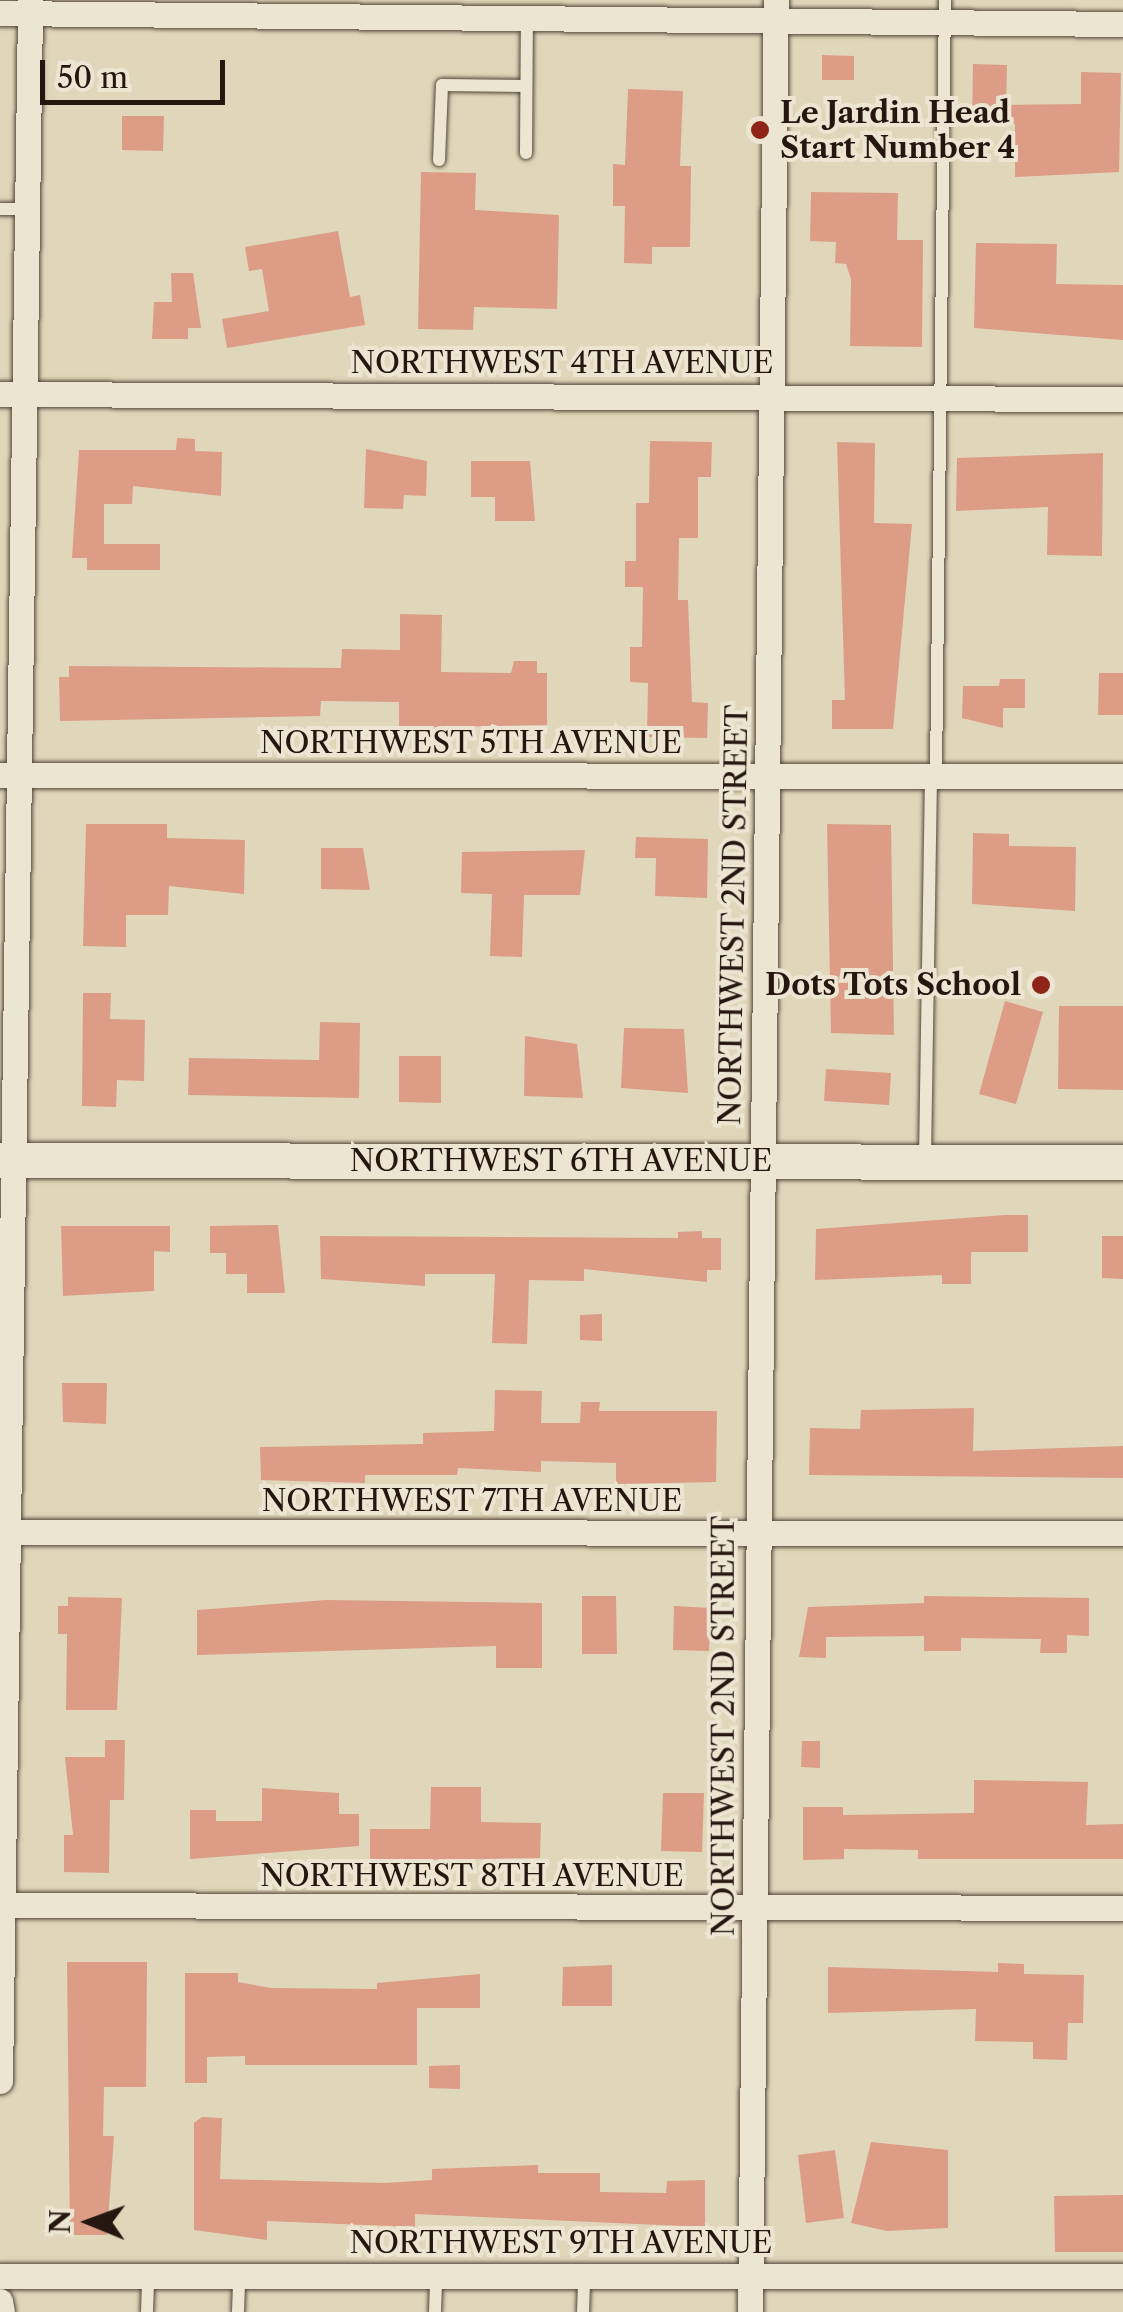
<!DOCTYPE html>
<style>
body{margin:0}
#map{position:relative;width:1123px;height:2312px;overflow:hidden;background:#e0d7ba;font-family:"Libre Caslon Text",serif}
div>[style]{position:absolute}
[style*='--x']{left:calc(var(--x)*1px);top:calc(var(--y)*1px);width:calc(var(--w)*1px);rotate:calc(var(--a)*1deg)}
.building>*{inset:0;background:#dc9c86}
.roads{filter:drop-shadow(0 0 2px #54463a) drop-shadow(0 0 2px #54463a)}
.lane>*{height:12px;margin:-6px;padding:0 6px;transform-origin:6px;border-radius:6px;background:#ebe5d2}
.street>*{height:25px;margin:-12.5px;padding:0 12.5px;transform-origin:12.5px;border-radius:12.5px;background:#ebe5d2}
.secondary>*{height:35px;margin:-17.5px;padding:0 17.5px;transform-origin:17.5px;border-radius:17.5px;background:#ebe5d2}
.dots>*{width:28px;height:28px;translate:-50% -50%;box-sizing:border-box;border:5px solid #ebe5d2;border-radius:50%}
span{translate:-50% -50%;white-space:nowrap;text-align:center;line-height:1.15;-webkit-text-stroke:8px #ebe5d2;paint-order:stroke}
.poi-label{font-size:30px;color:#25160f;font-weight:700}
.left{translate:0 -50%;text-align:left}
.right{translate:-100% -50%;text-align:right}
.street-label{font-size:30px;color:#25160f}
.north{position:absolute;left:40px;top:2172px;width:100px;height:100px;-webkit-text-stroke:8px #ebe5d2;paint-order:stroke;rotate:271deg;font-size:28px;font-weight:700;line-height:40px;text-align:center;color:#25160f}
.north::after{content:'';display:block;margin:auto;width:35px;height:45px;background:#25160f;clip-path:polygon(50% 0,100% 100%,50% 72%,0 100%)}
.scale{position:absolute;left:40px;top:60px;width:185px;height:45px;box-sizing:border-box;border:5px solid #25160f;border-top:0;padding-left:12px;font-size:30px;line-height:35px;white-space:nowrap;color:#25160f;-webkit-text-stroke:8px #ebe5d2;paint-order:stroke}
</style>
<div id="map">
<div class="building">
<div style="clip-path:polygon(822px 55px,854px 56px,854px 80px,822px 80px)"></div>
<div style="clip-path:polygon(973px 64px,1007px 65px,1006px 105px,1081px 104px,1081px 72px,1121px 73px,1119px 172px,1015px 177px,1015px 124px,972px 124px)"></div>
<div style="clip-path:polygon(628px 89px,683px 91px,680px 166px,691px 166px,690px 247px,652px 247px,652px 264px,624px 263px,625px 206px,613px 206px,613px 164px,625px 165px)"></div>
<div style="clip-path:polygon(122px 116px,164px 116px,163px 151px,122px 150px)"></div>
<div style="clip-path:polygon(421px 172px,476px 173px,475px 210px,559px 215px,557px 309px,474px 307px,473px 330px,418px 329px)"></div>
<div style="clip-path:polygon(811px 192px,898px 193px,897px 240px,923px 240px,922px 347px,850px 346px,851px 279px,846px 264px,835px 263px,836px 242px,810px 241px)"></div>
<div style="clip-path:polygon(338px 231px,350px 297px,360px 295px,365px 325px,227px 348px,222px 319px,269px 311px,262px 269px,249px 271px,245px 247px)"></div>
<div style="clip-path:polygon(976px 243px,1057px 244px,1056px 284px,1123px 285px,1123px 340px,974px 328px)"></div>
<div style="clip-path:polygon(171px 273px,193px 273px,201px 328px,188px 328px,188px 339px,152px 339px,154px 302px,172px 302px)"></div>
<div style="clip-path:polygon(177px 438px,195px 439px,195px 451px,222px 452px,221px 496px,133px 486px,132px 504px,104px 504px,104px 544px,160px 544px,160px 570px,87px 570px,87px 558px,72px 558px,79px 450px,176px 450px)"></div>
<div style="clip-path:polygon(650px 441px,712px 442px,711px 477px,698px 477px,698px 538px,679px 538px,678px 600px,688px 600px,692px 702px,708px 703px,707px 738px,647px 737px,648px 683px,630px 682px,630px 647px,642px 647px,643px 587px,625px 587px,625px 561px,636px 561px,636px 503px,649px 503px)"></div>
<div style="clip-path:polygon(837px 442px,875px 443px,874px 523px,912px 524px,893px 729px,832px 729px,832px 700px,845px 700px)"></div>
<div style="clip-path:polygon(366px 449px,427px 461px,426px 496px,404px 495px,403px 509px,364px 508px)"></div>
<div style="clip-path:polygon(1103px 453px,1102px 556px,1047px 555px,1048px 507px,956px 511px,957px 458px)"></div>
<div style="clip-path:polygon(471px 461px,530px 461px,535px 521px,495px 521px,495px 497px,471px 497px)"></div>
<div style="clip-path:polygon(400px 614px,442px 615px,441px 672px,511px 673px,514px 661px,537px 661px,537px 673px,547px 673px,547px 725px,399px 728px,399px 702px,321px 701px,320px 716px,60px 721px,59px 677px,69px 677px,69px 666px,341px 668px,342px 649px,400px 650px)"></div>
<div style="clip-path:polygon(1099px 673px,1123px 673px,1123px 715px,1098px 715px)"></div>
<div style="clip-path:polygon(1000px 679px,1025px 679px,1025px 708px,1003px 708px,1003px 728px,962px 718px,963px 686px,999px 686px)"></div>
<div style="clip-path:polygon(86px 824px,167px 824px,167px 838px,245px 840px,244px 894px,169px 886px,168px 915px,126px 915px,126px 947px,83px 946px)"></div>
<div style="clip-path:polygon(827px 824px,891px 825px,894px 1035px,831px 1033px)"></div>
<div style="clip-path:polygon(973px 833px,1009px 834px,1009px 846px,1076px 847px,1075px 911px,972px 904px)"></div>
<div style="clip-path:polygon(636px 837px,708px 839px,707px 898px,655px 896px,656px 858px,635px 858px)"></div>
<div style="clip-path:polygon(321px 848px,363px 848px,370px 890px,321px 889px)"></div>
<div style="clip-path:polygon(585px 850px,580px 895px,524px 895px,522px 957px,490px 956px,492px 894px,461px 893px,462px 852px)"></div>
<div style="clip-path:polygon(83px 993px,111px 993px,110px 1019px,145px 1020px,144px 1081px,117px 1080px,116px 1107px,82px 1106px)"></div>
<div style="clip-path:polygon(1005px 1001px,1043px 1012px,1016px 1104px,979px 1094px)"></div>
<div style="clip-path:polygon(1059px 1006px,1123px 1006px,1123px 1090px,1058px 1089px)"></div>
<div style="clip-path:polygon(320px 1022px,360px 1023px,359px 1098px,188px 1095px,189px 1058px,319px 1060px)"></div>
<div style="clip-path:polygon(624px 1028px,684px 1029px,688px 1093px,621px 1088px)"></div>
<div style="clip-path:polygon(525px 1036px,577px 1044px,583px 1098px,524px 1096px)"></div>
<div style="clip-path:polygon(399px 1056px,441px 1056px,441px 1103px,399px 1102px)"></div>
<div style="clip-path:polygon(826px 1069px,891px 1073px,889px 1105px,824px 1101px)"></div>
<div style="clip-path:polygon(1005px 1215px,1028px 1215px,1028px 1252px,971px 1252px,971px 1284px,942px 1284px,942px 1275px,815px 1280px,816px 1229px)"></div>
<div style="clip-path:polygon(278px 1225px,285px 1293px,247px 1293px,247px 1274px,226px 1274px,226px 1253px,210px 1253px,210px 1226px)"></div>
<div style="clip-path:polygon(61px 1226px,170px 1226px,170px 1252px,154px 1251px,154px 1291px,63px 1296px)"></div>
<div style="clip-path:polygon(702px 1231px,702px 1238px,721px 1238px,721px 1270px,707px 1270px,707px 1282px,584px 1269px,584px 1281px,529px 1280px,527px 1344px,492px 1343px,495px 1274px,425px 1274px,425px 1286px,321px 1279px,320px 1236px,678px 1238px,678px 1232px)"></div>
<div style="clip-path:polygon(1102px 1236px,1123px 1236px,1123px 1279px,1102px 1278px)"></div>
<div style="clip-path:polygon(602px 1314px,602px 1341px,580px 1340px,580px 1315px)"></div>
<div style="clip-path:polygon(62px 1383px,107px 1383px,106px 1424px,63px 1422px)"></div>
<div style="clip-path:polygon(495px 1390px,542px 1391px,541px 1423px,580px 1423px,581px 1402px,600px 1402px,599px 1411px,717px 1411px,716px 1482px,616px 1484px,616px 1463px,541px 1461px,541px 1472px,458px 1468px,457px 1475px,365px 1475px,365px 1483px,261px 1480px,260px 1447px,423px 1444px,423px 1433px,494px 1431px)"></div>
<div style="clip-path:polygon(974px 1408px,973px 1451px,1123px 1446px,1123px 1478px,809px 1475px,810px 1428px,860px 1429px,861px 1410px)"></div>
<div style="clip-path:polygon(582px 1596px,616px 1596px,617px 1654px,582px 1654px)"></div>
<div style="clip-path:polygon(924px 1596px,1089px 1598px,1089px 1636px,1067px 1635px,1067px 1653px,1040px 1653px,1041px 1639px,961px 1638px,961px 1651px,924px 1651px,924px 1636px,826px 1637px,826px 1658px,799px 1657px,808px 1607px,924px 1603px)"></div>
<div style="clip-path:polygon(68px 1597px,122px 1598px,117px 1710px,66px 1710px,67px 1634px,58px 1634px,58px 1606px,68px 1606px)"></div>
<div style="clip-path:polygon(326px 1600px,542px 1603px,542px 1668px,496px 1668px,496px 1646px,197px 1655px,197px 1610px)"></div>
<div style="clip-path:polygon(674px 1606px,711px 1608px,709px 1651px,673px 1650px)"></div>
<div style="clip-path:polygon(105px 1740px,125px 1740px,124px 1800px,110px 1800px,109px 1873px,64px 1872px,64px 1835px,73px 1835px,65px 1757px,105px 1757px)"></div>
<div style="clip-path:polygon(802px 1741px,820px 1741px,820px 1768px,801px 1767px)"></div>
<div style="clip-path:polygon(974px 1780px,1088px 1782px,1086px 1825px,1123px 1824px,1123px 1859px,918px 1859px,918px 1850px,844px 1849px,844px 1859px,803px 1860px,803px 1807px,843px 1807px,843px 1815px,974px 1813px)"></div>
<div style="clip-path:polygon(431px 1787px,481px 1787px,481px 1822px,541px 1823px,540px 1858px,370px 1861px,370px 1829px,430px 1829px)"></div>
<div style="clip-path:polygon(262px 1788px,339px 1793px,339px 1814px,359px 1814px,359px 1846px,190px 1859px,190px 1810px,216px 1810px,216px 1821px,262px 1821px)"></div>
<div style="clip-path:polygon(663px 1793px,704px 1793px,702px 1852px,661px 1851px)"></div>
<div style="clip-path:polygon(67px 1962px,147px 1962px,146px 2087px,104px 2087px,103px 2136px,114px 2136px,107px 2235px,70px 2235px)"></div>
<div style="clip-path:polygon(998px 1963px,1024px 1964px,1024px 1974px,1084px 1975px,1083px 2023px,1068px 2023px,1067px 2060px,1033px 2059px,1033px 2042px,975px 2041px,976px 2009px,828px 2013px,828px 1967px,998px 1972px)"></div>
<div style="clip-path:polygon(612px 1965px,612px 2006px,562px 2006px,563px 1967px)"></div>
<div style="clip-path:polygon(185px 1973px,238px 1973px,238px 1982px,271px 1988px,377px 1989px,377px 1983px,480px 1974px,480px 2008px,417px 2008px,417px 2065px,245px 2065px,245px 2056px,207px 2057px,207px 2083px,185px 2083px)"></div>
<div style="clip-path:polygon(460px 2065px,460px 2089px,429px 2088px,429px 2066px)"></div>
<div style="clip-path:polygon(202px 2117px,222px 2118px,220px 2179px,384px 2183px,432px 2180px,432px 2169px,538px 2165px,538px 2173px,600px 2173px,600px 2192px,666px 2193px,667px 2181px,705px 2180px,705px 2227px,415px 2214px,415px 2227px,267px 2221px,267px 2240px,194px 2230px,194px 2123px)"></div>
<div style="clip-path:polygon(871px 2142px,948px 2150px,948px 2228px,887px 2231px,851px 2223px)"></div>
<div style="clip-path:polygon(835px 2150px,844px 2218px,806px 2223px,798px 2155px)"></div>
<div style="clip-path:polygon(1123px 2195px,1123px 2252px,1055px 2252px,1054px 2196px)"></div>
</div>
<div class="roads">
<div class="lane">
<div style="--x:526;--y:153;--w:137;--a:-89.6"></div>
<div style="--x:439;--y:160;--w:75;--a:-87.7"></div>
<div style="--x:442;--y:85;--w:84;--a:0.7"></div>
<div style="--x:0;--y:209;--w:27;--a:0"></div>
<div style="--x:936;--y:776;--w:776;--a:-89.34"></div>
<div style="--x:925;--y:1158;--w:383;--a:-89.1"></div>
<div style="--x:147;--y:2312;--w:36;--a:-88"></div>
<div style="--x:238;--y:2312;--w:36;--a:-88"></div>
<div style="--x:435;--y:2312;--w:36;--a:-88"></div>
<div style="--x:583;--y:2312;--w:36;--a:-88"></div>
</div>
<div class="street">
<div style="--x:0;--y:13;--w:1123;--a:0.56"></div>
<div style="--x:0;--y:394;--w:1123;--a:0.26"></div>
<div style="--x:0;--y:775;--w:1123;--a:0.05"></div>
<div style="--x:0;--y:1532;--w:1123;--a:0.05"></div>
<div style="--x:0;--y:1905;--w:1123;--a:0.15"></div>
<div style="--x:0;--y:2081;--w:2081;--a:-89.17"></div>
<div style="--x:0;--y:2276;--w:1123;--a:0"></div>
<div style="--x:0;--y:2301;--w:11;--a:80"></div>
<div style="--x:750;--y:2312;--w:2312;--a:-89.36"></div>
</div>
<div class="secondary">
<div style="--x:0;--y:1160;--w:1123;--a:0.1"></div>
</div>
</div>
<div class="dots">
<div style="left:760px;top:130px;background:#8f2418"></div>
<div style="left:1041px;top:985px;background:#8f2418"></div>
</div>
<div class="poi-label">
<span class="left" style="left:780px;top:130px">Le Jardin Head<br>Start Number 4</span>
<span class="right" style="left:1021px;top:985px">Dots Tots School</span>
</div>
<div class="street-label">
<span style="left:562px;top:363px">NORTHWEST 4TH AVENUE</span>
<span style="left:471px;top:743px">NORTHWEST 5TH AVENUE</span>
<span style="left:734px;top:915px;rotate:-89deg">NORTHWEST 2ND STREET</span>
<span style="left:561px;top:1161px">NORTHWEST 6TH AVENUE</span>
<span style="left:472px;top:1501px">NORTHWEST 7TH AVENUE</span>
<span style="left:724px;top:1726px;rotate:-90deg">NORTHWEST 2ND STREET</span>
<span style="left:472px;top:1876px">NORTHWEST 8TH AVENUE</span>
<span style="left:561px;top:2243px">NORTHWEST 9TH AVENUE</span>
</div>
<div class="north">N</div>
<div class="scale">50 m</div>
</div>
